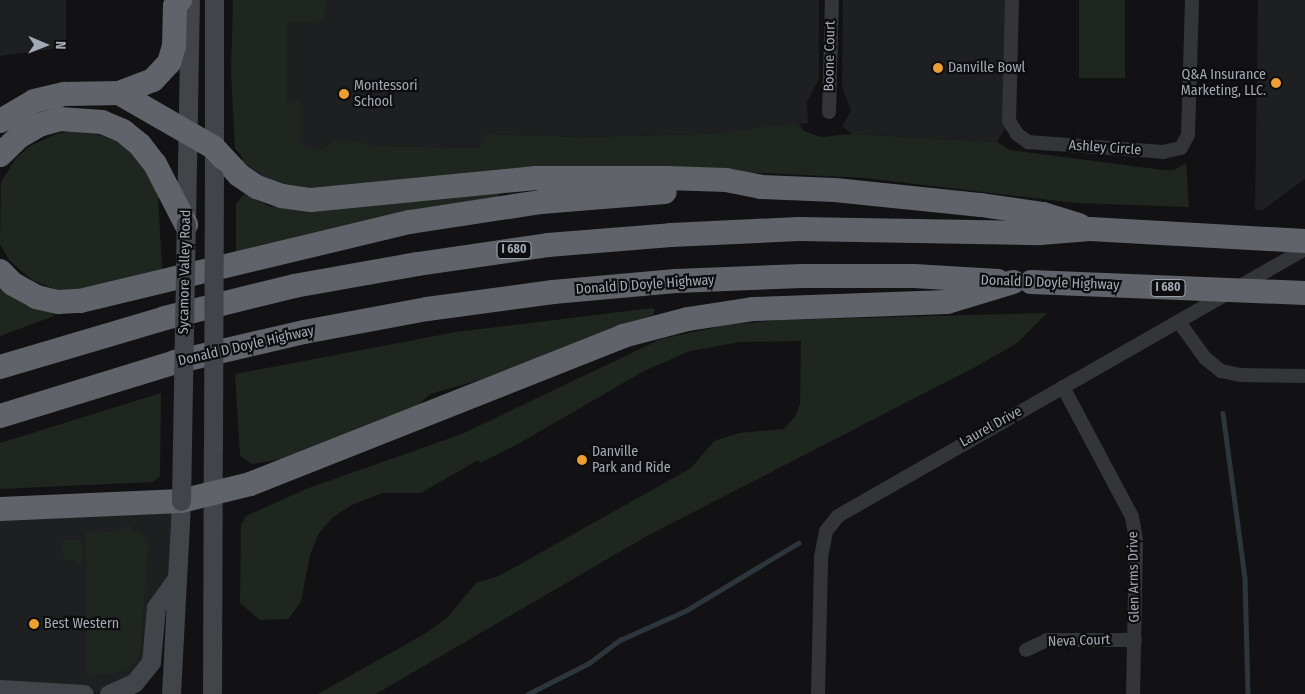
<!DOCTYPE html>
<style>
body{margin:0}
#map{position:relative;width:1305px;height:694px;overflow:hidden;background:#121214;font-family:"Fira Sans Condensed",sans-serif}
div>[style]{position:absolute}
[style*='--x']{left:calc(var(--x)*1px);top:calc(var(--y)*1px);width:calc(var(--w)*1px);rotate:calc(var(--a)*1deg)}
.built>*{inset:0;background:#1e1f21}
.green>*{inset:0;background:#1f261f}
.stream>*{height:4.5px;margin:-2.25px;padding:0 2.25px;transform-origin:2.25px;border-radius:2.25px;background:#2c363c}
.street>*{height:14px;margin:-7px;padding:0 7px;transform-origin:7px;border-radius:7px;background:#333539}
.secondary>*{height:19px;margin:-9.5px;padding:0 9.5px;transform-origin:9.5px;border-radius:9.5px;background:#414449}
.highway>*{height:24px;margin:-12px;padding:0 12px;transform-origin:12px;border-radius:12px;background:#60636a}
.secondary-bridge>*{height:19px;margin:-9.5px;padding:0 9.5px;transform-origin:9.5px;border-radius:9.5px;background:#414449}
.highway-bridge>*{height:24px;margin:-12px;padding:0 12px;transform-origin:12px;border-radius:12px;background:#60636a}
.dots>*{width:14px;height:14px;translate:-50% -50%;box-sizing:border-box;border:2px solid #0d0d0f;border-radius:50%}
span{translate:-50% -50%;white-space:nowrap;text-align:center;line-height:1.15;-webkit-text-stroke:4.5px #0d0d0f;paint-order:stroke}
.shield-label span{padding:1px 4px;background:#0d0d0f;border:1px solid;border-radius:4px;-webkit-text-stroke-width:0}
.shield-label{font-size:12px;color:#a4aab4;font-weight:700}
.street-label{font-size:14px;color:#a4aab4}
.poi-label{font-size:14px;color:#a4aab4}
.left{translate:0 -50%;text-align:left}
.right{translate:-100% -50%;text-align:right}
.north{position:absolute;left:20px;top:20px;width:50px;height:50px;-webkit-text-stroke:4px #0d0d0f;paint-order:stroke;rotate:91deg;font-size:14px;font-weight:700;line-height:20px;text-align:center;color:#a4aab4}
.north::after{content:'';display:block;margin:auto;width:18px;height:22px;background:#a4aab4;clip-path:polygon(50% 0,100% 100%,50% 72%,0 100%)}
</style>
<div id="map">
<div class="built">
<div style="clip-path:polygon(0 0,66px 0,66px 47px,0 56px)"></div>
<div style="clip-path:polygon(273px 0,819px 0,819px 79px,807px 102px,808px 123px,707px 134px,583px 137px,485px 134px,481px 148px,371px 146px,358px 141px,332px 141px,324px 149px,304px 146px,300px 142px,300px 100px,287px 104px,287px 23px)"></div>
<div style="clip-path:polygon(843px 0,1006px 0,1005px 128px,997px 142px,852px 134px,842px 126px,851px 111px,842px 86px)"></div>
<div style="clip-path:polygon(1258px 0,1305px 0,1305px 179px,1263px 210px,1255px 210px)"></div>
<div style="clip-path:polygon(181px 501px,176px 579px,156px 607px,151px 662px,109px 694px,0 689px,0 509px)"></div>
</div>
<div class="green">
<div style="clip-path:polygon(233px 0,327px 0,323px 21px,287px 23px,287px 104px,300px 99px,300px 142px,304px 146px,324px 149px,332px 141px,358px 141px,371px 146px,480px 148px,485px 134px,583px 137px,707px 134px,798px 123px,804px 131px,821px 137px,852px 134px,997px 142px,1010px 150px,1163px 170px,1174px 170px,1186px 163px,1189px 207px,1076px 203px,865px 178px,676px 169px,328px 189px,277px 185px,241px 161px,243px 158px,235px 148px,231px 72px)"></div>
<div style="clip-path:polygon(1079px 0,1125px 0,1125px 78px,1079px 78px)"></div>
<div style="clip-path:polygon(72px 131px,100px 135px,115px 141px,129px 149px,146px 169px,158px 195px,162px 269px,74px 291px,58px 290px,32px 280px,9px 260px,0 244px,1px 182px,16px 158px,30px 146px,56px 134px)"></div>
<div style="clip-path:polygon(500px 192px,498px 197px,327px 230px,236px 254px,236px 204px,245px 193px,269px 206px,298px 209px)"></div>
<div style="clip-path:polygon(0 280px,51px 311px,54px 316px,0 336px)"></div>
<div style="clip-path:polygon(652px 308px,655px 310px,653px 315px,610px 329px,483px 379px,430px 394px,417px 406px,286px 458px,252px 464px,240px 456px,235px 374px,456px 332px)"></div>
<div style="clip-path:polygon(1047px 313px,1017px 343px,979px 365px,647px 536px,376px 694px,318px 694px,426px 633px,448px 617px,476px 583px,499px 576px,691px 468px,714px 441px,739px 433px,784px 429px,796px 415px,800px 404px,801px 341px,740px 342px,690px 351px,644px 371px,516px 445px,480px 463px,478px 460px,421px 493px,382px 493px,352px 505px,333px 517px,319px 533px,310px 555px,301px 602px,288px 619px,260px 620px,240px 603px,241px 525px,246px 516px,306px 489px,462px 434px,661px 339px,727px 325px,780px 320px)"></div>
<div style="clip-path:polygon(161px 393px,160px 476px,153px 482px,0 489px,0 443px)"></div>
<div style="clip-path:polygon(131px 524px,131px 531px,141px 531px,148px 545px,140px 654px,137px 661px,124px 671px,87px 677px,85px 533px,118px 531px)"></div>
<div style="clip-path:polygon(62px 540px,82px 540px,82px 566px,74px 559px,64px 560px)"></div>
</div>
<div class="stream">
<div style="--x:1223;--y:413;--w:166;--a:82.4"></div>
<div style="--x:1245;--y:578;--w:116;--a:88.5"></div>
<div style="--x:528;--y:694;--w:68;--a:-26.9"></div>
<div style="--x:589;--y:663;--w:39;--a:-37"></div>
<div style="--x:620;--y:640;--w:73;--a:-24.1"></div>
<div style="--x:687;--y:610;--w:130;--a:-31.1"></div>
</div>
<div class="street">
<div style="--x:1012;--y:0;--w:121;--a:91.4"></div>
<div style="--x:1009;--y:121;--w:15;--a:58"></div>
<div style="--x:1017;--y:134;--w:14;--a:36"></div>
<div style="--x:1028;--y:142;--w:135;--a:4.2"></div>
<div style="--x:1163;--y:152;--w:18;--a:-13"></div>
<div style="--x:1181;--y:148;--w:15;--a:-62"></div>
<div style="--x:1188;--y:135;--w:135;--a:-88.3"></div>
<div style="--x:829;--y:112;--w:112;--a:-88.5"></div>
<div style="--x:1179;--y:322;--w:44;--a:54.2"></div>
<div style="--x:1205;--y:358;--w:21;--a:39"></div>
<div style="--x:1221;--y:371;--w:19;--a:12"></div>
<div style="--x:1240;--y:375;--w:65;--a:0.9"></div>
<div style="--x:1063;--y:387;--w:147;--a:62"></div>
<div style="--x:1132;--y:517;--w:23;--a:80"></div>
<div style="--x:1136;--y:540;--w:154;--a:91.1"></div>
<div style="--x:1026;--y:650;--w:23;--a:-25"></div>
<div style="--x:1047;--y:640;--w:88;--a:0"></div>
<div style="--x:818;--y:694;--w:137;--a:-88.7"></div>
<div style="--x:821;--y:557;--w:26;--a:-79"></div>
<div style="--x:826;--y:531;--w:19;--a:-51"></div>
<div style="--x:838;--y:516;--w:538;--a:-29.76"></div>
</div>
<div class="secondary">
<div style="--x:214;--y:0;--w:177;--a:90"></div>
<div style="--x:186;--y:223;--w:223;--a:-89"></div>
<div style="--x:0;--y:689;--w:84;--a:3.4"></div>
<div style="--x:109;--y:694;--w:27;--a:-24"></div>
<div style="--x:134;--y:683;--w:27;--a:-51"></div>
<div style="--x:151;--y:662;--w:55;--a:-84.8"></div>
<div style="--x:156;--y:607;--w:34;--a:-54"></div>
<div style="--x:171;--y:694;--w:193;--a:-87"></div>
<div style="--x:212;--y:694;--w:247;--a:-89.8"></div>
</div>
<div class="highway">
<div style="--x:119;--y:93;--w:108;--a:29.9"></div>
<div style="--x:213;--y:147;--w:38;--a:47"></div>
<div style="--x:239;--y:175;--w:22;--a:34"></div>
<div style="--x:257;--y:187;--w:27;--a:20"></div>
<div style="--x:282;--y:196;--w:29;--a:8"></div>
<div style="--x:311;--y:200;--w:226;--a:-5.6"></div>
<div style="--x:536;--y:178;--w:131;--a:0"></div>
<div style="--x:667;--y:178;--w:59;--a:1.9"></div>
<div style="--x:726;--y:180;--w:36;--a:11"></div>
<div style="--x:761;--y:187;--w:74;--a:2.3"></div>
<div style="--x:835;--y:190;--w:147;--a:5.9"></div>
<div style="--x:981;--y:205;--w:63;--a:8.3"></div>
<div style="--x:1043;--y:214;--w:38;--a:17"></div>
<div style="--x:0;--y:121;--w:39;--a:-30"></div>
<div style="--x:34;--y:101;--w:32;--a:-13"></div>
<div style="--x:65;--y:94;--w:54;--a:-1.1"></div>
<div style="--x:119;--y:93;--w:36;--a:-21"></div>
<div style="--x:153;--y:80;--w:23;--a:-47"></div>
<div style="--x:169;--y:63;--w:18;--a:-74"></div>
<div style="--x:174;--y:46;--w:40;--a:-88.6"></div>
<div style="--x:175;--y:6;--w:8;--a:-50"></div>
<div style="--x:0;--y:155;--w:28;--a:-44"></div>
<div style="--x:20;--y:136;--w:22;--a:-30"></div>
<div style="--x:39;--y:125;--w:22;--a:-16"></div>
<div style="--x:60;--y:119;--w:42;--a:4.1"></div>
<div style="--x:102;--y:122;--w:23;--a:23"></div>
<div style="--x:123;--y:131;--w:22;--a:39"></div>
<div style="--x:140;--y:145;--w:24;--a:52"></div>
<div style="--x:155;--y:164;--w:68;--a:62.7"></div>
<div style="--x:0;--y:271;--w:18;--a:45"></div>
<div style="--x:13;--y:284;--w:26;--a:29"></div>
<div style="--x:36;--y:297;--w:23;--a:13"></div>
<div style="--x:58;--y:302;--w:22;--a:-3"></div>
<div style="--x:80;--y:301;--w:339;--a:-13.5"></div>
<div style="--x:410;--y:222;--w:133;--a:-8.7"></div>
<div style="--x:541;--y:202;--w:124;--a:-4.6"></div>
<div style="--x:0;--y:367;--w:172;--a:-16.5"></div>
<div style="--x:165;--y:318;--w:133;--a:-13.9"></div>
<div style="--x:294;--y:286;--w:126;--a:-10.1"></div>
<div style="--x:418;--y:264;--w:131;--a:-8.3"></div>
<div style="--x:548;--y:245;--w:123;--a:-4.6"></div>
<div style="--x:671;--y:235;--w:128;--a:-2.7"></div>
<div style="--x:799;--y:229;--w:241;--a:1"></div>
<div style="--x:1040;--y:233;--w:50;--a:-4.6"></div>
<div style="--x:1090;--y:229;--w:215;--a:3.2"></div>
<div style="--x:0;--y:416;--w:183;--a:-17.1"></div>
<div style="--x:175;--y:362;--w:132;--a:-13.1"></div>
<div style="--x:304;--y:332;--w:125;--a:-10.6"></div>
<div style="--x:427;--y:309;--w:127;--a:-7.7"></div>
<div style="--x:553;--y:292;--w:123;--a:-5.1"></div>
<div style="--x:676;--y:281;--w:126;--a:-2.3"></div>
<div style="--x:802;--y:276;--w:112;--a:0"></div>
<div style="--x:914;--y:276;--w:84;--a:3.4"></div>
<div style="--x:0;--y:509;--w:181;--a:-2.5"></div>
<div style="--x:181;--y:501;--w:71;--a:-13.8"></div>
<div style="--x:250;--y:484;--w:401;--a:-21.6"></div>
<div style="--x:623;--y:336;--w:67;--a:-14.7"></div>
<div style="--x:688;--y:319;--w:67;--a:-8.6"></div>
<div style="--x:754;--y:309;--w:193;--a:-2.1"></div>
<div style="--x:947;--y:302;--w:69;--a:-16.9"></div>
</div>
<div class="secondary-bridge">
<div style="--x:213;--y:447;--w:270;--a:-89.8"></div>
<div style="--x:181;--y:501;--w:277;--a:-89"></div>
</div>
<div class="highway-bridge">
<div style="--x:1031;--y:282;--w:274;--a:2.3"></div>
</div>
<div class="dots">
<div style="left:938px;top:68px;background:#ec9f32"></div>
<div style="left:1276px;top:83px;background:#ec9f32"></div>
<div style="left:344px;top:94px;background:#ec9f32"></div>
<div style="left:582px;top:460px;background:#ec9f32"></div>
<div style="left:34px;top:624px;background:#ec9f32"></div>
</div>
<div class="shield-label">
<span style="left:514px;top:250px">I 680</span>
<span style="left:1168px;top:288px">I 680</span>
</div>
<div class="street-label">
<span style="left:830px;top:56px;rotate:-89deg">Boone Court</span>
<span style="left:1105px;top:148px;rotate:4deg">Ashley Circle</span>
<span style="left:185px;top:272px;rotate:-89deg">Sycamore Valley Road</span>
<span style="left:1050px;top:283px;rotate:2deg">Donald D Doyle Highway</span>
<span style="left:645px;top:285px;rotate:-4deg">Donald D Doyle Highway</span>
<span style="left:246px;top:346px;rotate:-13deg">Donald D Doyle Highway</span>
<span style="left:991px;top:427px;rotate:-29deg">Laurel Drive</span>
<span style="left:1134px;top:577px;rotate:-91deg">Glen Arms Drive</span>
<span style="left:1079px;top:641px;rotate:-2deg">Neva Court</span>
</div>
<div class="poi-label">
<span class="left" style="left:948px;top:68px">Danville Bowl</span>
<span class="right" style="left:1266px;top:83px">Q&amp;A Insurance<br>Marketing, LLC.</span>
<span class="left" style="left:354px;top:94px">Montessori<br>School</span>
<span class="left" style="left:592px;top:460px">Danville<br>Park and Ride</span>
<span class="left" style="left:44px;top:624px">Best Western</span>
</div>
<div class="north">N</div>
</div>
